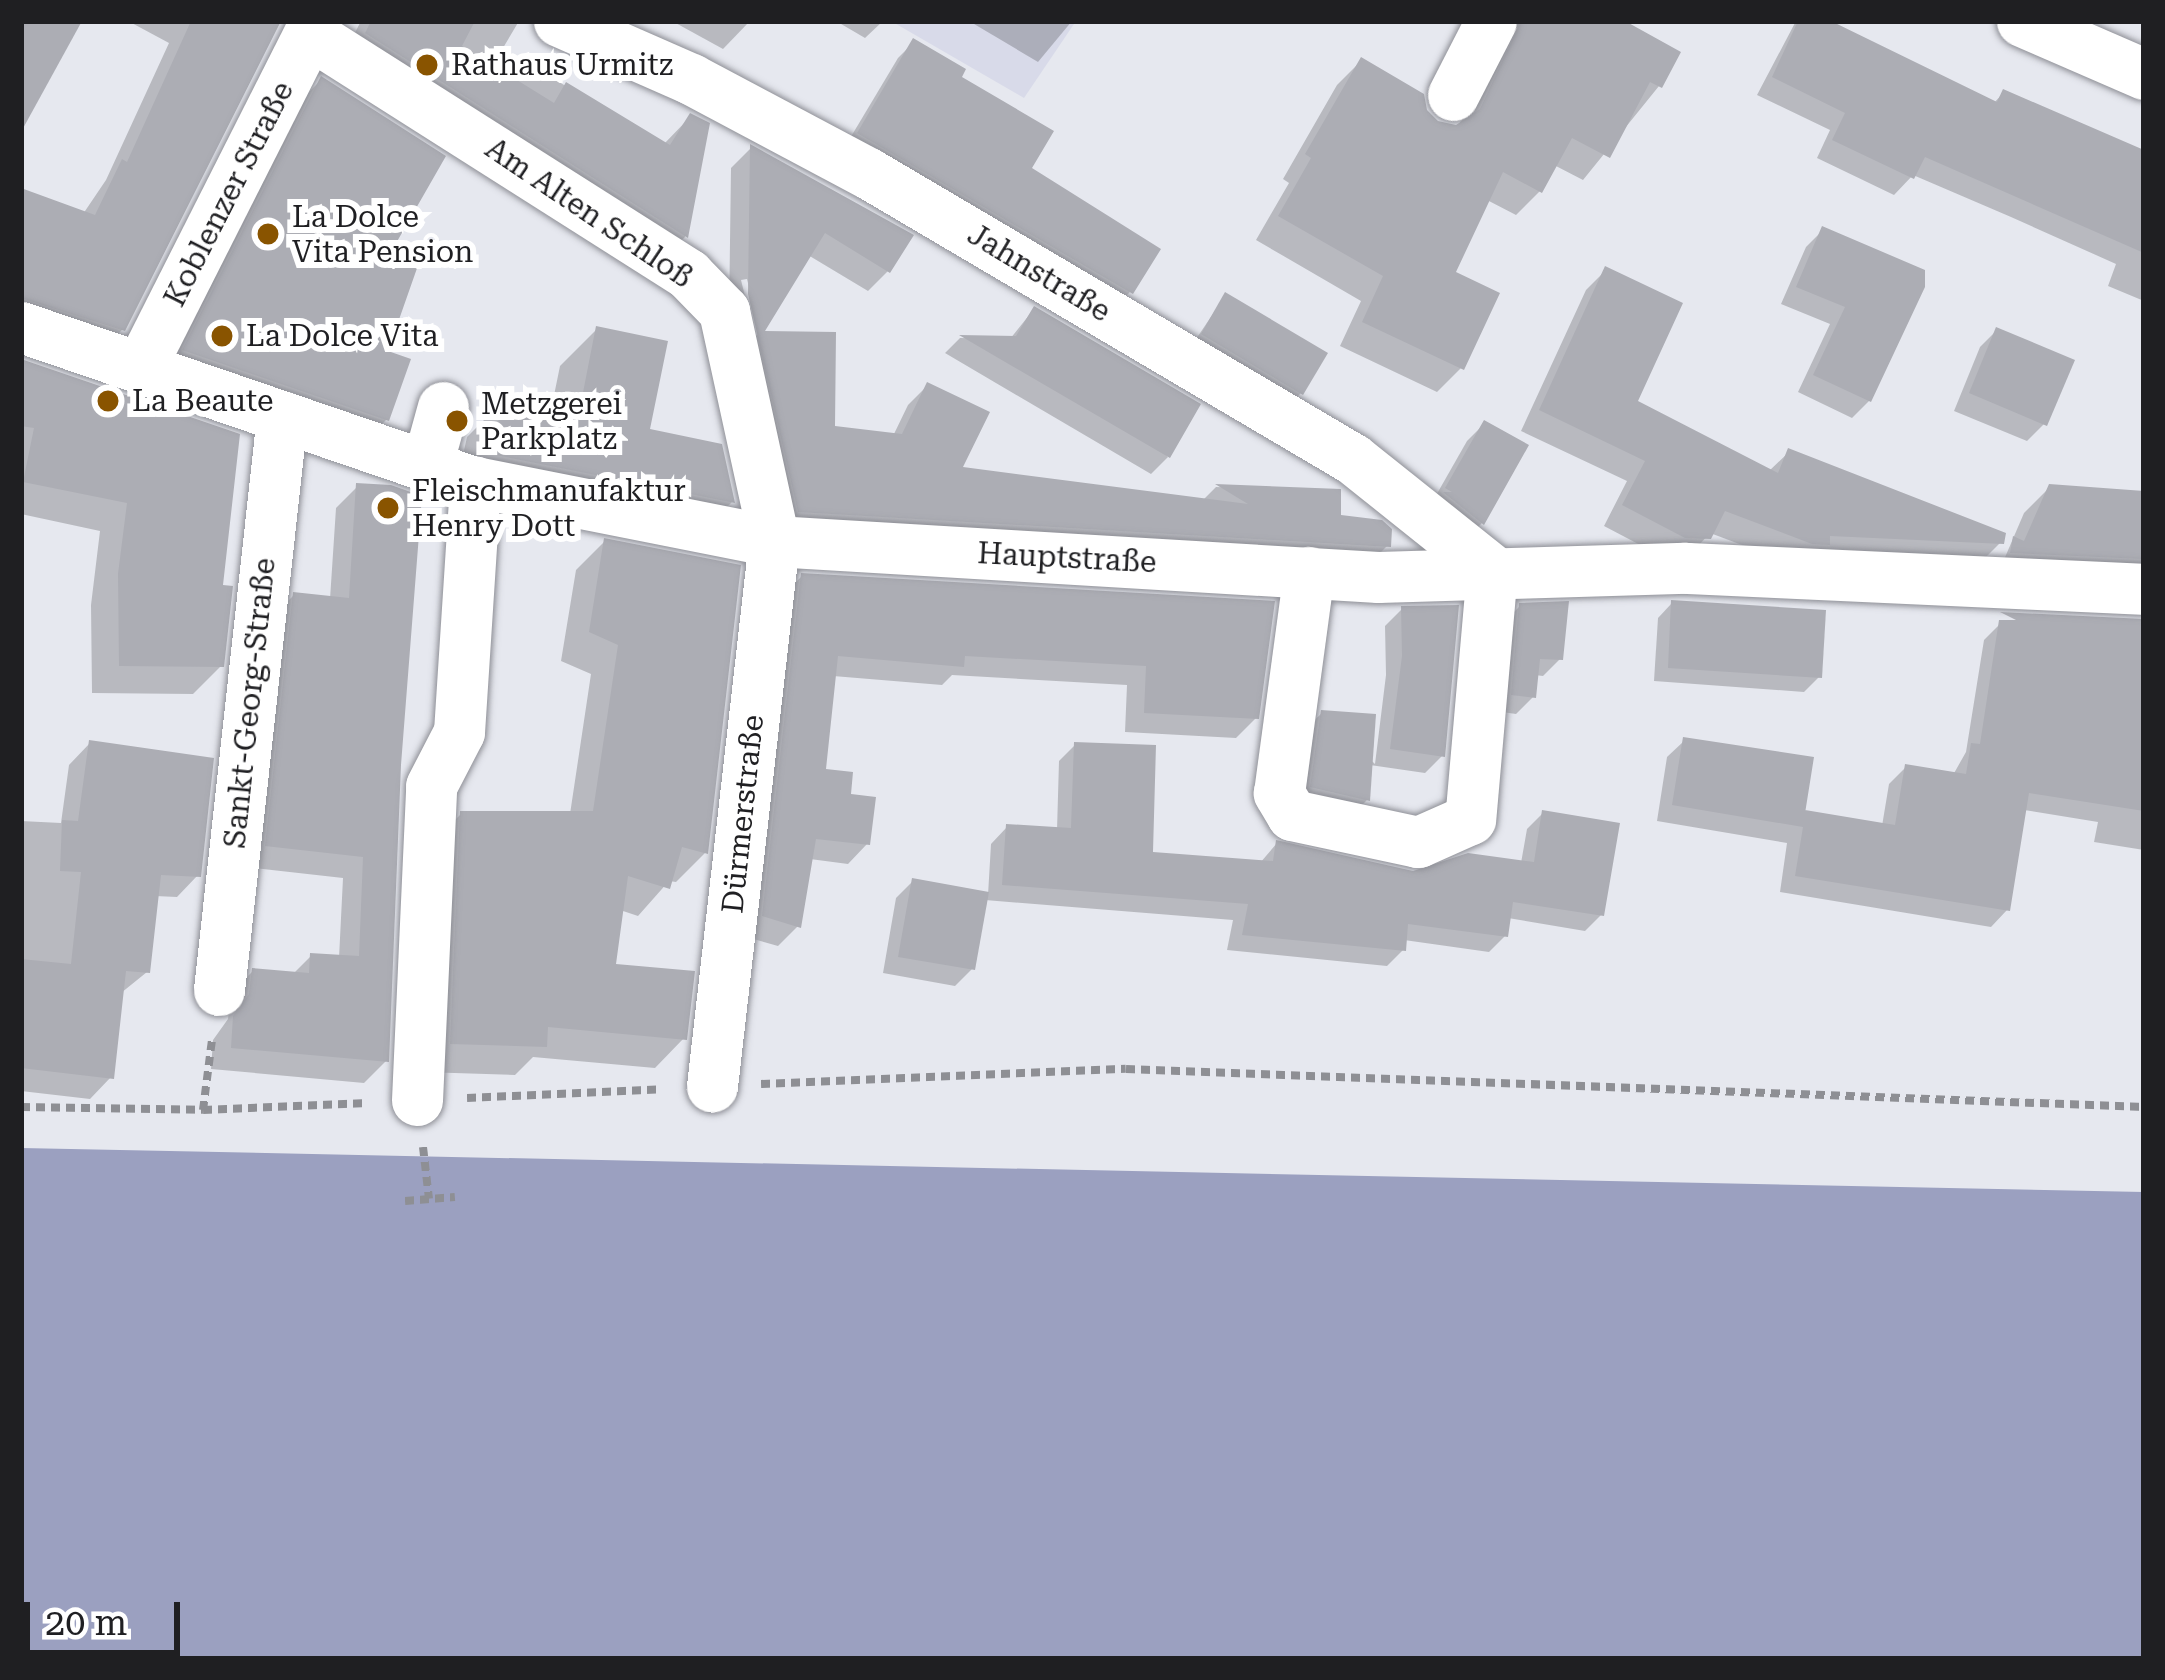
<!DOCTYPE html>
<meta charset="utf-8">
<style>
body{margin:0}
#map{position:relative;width:2165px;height:1680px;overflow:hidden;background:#e6e8ef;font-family:"Roboto Serif",serif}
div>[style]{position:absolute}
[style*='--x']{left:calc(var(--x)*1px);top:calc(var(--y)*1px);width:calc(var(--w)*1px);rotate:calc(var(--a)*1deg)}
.built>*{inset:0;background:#d8dae9}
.water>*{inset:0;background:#9ba0c0}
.shadow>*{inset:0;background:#0003}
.building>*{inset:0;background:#acadb4}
.path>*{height:8px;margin-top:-4px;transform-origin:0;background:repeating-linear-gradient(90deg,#8e8f94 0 9px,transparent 0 15px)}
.roads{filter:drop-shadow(0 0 3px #8e8f96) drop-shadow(0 0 3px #8e8f96)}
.minor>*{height:51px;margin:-25.5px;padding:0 25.5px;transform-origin:25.5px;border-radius:25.5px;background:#fff}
.dots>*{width:33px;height:33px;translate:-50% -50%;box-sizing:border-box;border:6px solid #fff;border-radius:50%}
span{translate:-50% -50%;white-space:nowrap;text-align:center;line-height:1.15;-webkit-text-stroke:12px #fff;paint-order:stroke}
.poi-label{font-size:30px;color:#1f1f22}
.left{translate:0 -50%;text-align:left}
.street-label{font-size:30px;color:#1f1f22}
.frame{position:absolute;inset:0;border:24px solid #1f1f22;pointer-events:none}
.scale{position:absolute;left:24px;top:1602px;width:156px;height:54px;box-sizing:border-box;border:6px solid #1f1f22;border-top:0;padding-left:15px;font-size:36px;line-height:42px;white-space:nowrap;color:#1f1f22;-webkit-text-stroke:9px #fff;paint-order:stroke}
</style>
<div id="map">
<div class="built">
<div style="clip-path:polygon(891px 21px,1076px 21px,1024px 98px)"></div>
</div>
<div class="water">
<div style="clip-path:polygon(21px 1148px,2144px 1192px,2144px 1659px,21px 1659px)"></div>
</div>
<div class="shadow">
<div style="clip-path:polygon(128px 21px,277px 21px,123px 329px,94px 357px,21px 335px,21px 191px,83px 214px,106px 180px,169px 43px)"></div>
<div style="clip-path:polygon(361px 21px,519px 21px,503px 48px,663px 145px,691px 116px,707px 125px,685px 237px,659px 262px,341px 60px)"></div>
<div style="clip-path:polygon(672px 21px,750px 21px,723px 49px)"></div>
<div style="clip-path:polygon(836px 21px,883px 21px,865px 38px)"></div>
<div style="clip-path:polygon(969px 21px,1072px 21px,1038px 62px)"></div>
<div style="clip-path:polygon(1499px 21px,1598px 21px,1659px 86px,1583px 180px,1554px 165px,1540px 191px,1516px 215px,1487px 200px,1452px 273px,1461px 368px,1437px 392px,1340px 346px,1361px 301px,1256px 240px,1289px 183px,1283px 179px,1337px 85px,1361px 61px,1437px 124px,1458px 126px,1495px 61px)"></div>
<div style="clip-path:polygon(1796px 21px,1824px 21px,1993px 104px,2004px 92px,2144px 152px,2144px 301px,2108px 286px,2116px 264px,2011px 217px,1913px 175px,1894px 195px,1817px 158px,1830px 130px,1757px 95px)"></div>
<div style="clip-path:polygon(914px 42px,958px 78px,1130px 292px,1114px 308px,843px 150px,898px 58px)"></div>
<div style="clip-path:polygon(321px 80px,391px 247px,384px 353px,387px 419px,367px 439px,165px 370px,301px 100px)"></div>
<div style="clip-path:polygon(evenodd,751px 148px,888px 271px,868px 291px,808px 255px,760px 334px,832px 429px,893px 436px,908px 405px,928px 385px,958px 469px,1202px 501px,1216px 487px,1338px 491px,1338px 518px,1388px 545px,1367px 566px,779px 532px,729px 316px,731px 168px,751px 148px,747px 279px,760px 332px,755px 337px,741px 280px,747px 279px)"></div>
<div style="clip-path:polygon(1823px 230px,1922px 272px,1869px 401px,1852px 418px,1798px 392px,1830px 324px,1781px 304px,1806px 247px)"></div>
<div style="clip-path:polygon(1606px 270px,1634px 402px,1768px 472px,1789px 452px,2001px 542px,1980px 563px,1790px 563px,1710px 533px,1687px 558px,1663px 557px,1604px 526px,1627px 481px,1521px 431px,1586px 290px)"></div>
<div style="clip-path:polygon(1225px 296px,1301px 393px,1288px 406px,1190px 348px)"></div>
<div style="clip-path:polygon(1034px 309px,1168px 457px,1151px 474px,945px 353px,960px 338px,1010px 339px)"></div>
<div style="clip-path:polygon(597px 329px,647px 431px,732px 502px,695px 539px,455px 491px,467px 437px,505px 399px,551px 410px,560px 366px)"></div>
<div style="clip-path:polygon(1997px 330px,2044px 424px,2027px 441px,1954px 411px,1980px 347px)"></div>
<div style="clip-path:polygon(21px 362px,219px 587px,221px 666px,193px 694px,92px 693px,91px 605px,100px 531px,21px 514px)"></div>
<div style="clip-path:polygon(1484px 424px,1525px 446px,1482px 523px,1465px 540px,1430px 506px,1467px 441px)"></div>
<div style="clip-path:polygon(358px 486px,398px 765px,386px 1061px,364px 1083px,211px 1069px,213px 1040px,228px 1019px,231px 993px,253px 971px,293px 974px,311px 956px,339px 958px,343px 878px,245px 867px,272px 617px,294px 595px,330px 599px,336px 508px)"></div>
<div style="clip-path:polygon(2050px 487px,2144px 494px,2144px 582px,1997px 576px,2024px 513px)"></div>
<div style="clip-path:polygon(605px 541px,705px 853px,676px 882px,669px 881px,638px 916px,620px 910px,612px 967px,684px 1038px,655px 1068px,533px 1057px,515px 1075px,422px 1072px,432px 843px,461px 814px,570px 814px,591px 674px,561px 661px,576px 570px)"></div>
<div style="clip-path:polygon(802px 576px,1271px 604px,1256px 718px,1236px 738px,1125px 732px,1127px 685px,952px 675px,942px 685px,833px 676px,823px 771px,847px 796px,867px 844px,848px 864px,810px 859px,798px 926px,778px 946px,743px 936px,782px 596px)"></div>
<div style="clip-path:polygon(1672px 603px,1819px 677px,1804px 692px,1654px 681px,1658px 618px)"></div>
<div style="clip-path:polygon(1520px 606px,1560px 659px,1543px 676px,1535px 675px,1533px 697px,1516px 714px,1495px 711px,1503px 623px)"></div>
<div style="clip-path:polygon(1402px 609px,1442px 756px,1425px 773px,1370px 765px,1367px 800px,1350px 817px,1296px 805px,1304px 730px,1322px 713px,1375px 764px,1386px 675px,1385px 626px)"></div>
<div style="clip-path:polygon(2144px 622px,2144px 850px,2094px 842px,2098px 822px,2024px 810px,2007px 910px,1991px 927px,1780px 892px,1787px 843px,1657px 821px,1667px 757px,1684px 741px,1802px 812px,1882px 826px,1889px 784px,1906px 767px,1953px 775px,1966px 752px,1984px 640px,2001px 623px)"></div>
<div style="clip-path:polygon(90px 743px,198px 875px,177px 897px,155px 896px,147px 972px,121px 993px,111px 1077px,90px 1099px,21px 1091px,21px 821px,61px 823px,69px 765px)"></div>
<div style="clip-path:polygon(1075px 745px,1150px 855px,1260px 863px,1277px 843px,1413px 875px,1521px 863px,1527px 829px,1543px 813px,1601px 915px,1585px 931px,1508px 918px,1505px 936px,1489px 952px,1404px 940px,1403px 950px,1387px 966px,1227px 950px,1233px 920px,985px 900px,973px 968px,955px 986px,883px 973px,896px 898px,913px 881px,988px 895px,991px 844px,1007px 827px,1057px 830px,1059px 761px)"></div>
</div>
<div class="building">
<div style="clip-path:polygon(21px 21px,82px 21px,21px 132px)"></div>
<div style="clip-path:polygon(191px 21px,281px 21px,125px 331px,21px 298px,21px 188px,95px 215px,122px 159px,127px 162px)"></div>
<div style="clip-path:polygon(371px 21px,475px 21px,462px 46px,554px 103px,566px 82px,670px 145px,690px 113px,710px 123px,688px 238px,365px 33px)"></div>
<div style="clip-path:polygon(1521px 21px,1625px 21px,1681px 52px,1662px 88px,1650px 82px,1610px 158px,1572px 138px,1542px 193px,1503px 172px,1456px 272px,1500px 293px,1464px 370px,1362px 322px,1383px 276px,1278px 216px,1311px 158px,1305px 154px,1361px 57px,1424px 94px,1427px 110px,1438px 121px,1456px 125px,1480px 109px)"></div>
<div style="clip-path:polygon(1798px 21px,1831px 21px,1997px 102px,2003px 89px,2144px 150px,2144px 253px,1925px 157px,1914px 179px,1832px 140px,1845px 113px,1772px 77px)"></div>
<div style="clip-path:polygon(913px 38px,966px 69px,962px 77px,1054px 131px,1032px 168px,1161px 249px,1133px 294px,857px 133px)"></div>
<div style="clip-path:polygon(321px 76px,446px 156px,395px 245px,422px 254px,388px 351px,411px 359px,389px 421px,182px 350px)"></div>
<div style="clip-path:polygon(750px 144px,914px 235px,890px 273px,825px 233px,765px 331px,836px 332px,835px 426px,902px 434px,927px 382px,990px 412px,963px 467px,1248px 504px,1215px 484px,1341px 489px,1341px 515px,1382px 520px,1392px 529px,1391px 547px,798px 512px,748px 294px)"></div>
<div style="clip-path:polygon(1822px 226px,1925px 270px,1925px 287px,1871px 402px,1813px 375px,1845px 307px,1796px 287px)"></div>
<div style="clip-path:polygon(1605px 266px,1683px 303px,1638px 401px,1778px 473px,1788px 448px,2006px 533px,2004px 544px,1830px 536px,1830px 545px,1812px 544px,1725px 511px,1711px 539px,1685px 538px,1622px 505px,1645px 461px,1539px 410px)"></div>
<div style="clip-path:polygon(1225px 292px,1328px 353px,1303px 395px,1201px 334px)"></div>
<div style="clip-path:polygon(1034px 306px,1201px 404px,1170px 458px,959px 335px,1016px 336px)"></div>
<div style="clip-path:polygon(596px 326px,668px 341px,650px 429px,722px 444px,735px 503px,491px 454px,504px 396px,579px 413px)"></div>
<div style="clip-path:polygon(1996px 327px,2075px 360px,2047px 426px,1969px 393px)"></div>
<div style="clip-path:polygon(21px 359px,240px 434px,223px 585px,233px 586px,224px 667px,119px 666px,118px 574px,127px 503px,23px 482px,34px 428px,21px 426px)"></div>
<div style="clip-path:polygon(1484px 420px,1529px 445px,1484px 525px,1443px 492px,1452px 492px,1445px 488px)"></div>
<div style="clip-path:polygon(356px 483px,391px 485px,422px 496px,401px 765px,389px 1062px,231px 1048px,233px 1016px,249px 994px,252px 968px,309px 973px,310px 953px,359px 956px,363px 857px,265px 846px,293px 592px,349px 598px)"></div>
<div style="clip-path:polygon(2049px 484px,2144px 491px,2144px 559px,2010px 553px,2013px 536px,2024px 541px)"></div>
<div style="clip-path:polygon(604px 538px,741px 565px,708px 854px,682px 847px,670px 889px,628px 876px,616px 964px,695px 971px,687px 1040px,548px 1027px,547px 1047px,450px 1044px,460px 811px,593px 811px,618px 645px,589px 632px)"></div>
<div style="clip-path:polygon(801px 573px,1275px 601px,1259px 719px,1144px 713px,1146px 666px,965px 656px,964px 667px,838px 656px,826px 769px,853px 772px,851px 794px,876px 797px,870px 845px,816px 839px,801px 928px,762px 916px)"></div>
<div style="clip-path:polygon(1671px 600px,1826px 610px,1822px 678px,1668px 668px)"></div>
<div style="clip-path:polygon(1569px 601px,1563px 660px,1540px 659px,1536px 698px,1511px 695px,1519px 603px)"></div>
<div style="clip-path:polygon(1459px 605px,1445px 757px,1390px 749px,1402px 656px,1401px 606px)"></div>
<div style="clip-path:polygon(2000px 612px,2144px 619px,2144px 811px,2029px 793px,2010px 911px,1795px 876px,1803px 827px,1672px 805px,1683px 737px,1814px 757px,1803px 826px,1805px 810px,1895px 825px,1905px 764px,1966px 774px,1971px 743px,1980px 744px,1999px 620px,2016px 620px)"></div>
<div style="clip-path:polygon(1321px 710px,1376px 714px,1370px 801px,1310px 787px)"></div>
<div style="clip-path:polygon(89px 740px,214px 758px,201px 877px,161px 875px,150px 973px,126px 971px,114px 1079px,21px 1068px,21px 959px,71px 964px,81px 872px,60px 871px,62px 820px,78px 821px)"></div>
<div style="clip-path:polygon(1074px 742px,1156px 745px,1153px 852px,1273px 861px,1276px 840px,1413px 871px,1468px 853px,1534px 862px,1542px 810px,1620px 823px,1604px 916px,1513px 902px,1508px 937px,1408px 924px,1406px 951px,1242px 935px,1248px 904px,1002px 885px,1006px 824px,1071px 828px)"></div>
<div style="clip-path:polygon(912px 878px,989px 892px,975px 970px,898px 957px)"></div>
</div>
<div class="path">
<div style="--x:761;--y:1084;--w:365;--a:-2.4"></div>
<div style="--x:1126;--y:1069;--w:1019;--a:2.14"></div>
<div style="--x:467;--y:1098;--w:195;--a:-2.6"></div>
<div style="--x:21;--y:1107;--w:182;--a:0.9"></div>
<div style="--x:203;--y:1110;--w:165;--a:-2.4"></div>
<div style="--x:203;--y:1110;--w:71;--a:-82.7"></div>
<div style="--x:423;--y:1147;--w:52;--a:83.4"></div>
<div style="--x:405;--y:1201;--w:50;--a:-4.6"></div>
</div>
<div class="roads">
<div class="minor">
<div style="--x:559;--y:21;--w:144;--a:23.7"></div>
<div style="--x:691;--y:79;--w:200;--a:28"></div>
<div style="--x:868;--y:173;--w:563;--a:30.53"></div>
<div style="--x:1353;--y:459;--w:178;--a:38.6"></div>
<div style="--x:1492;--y:570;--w:250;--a:95"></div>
<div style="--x:1470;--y:819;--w:57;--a:156.1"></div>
<div style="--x:1418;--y:842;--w:129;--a:-167.9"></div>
<div style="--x:1292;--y:815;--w:26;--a:-121"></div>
<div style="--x:1279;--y:793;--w:223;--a:-82.3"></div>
<div style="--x:2022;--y:21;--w:133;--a:23.5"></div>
<div style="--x:310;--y:34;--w:448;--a:32.4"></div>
<div style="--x:688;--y:274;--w:52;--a:45.8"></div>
<div style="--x:724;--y:311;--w:235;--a:77.7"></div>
<div style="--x:774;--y:541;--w:549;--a:96.49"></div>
<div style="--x:1453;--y:95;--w:83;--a:-62.8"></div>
<div style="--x:21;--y:327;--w:480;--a:18.9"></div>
<div style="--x:475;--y:482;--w:305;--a:11.2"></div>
<div style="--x:774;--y:541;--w:605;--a:3.41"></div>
<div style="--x:1378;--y:577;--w:308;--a:-1.7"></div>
<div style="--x:1686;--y:568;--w:458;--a:2.6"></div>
<div style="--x:141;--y:366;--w:386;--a:-63.2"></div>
<div style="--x:427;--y:465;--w:60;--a:-74.6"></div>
<div style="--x:219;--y:990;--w:577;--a:-83.74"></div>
<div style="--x:417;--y:1100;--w:314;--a:-87.4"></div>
<div style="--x:431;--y:786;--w:61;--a:-62.6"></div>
<div style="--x:459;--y:732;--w:251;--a:-86.3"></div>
</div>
</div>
<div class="dots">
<div style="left:427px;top:65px;background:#895400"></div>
<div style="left:268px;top:234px;background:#895400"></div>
<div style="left:222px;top:336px;background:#895400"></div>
<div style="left:108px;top:401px;background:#895400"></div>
<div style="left:457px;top:421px;background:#895400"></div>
<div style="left:388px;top:508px;background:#895400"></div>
</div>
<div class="poi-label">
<span class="left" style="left:451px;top:65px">Rathaus Urmitz</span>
<span class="left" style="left:292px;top:234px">La Dolce<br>Vita Pension</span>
<span class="left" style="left:246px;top:336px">La Dolce Vita</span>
<span class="left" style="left:132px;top:401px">La Beaute</span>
<span class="left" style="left:481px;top:421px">Metzgerei<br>Parkplatz</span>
<span class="left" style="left:412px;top:508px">Fleischmanufaktur<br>Henry Dott</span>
</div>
<div class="street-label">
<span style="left:229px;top:194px;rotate:-63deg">Koblenzer Straße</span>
<span style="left:589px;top:213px;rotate:34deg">Am Alten Schloß</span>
<span style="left:1039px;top:273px;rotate:31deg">Jahnstraße</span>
<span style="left:1067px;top:558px;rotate:3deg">Hauptstraße</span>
<span style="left:250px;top:703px;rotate:-84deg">Sankt-Georg-Straße</span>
<span style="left:743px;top:814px;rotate:-84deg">Dürmerstraße</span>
</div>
<div class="frame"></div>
<div class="scale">20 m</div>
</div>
